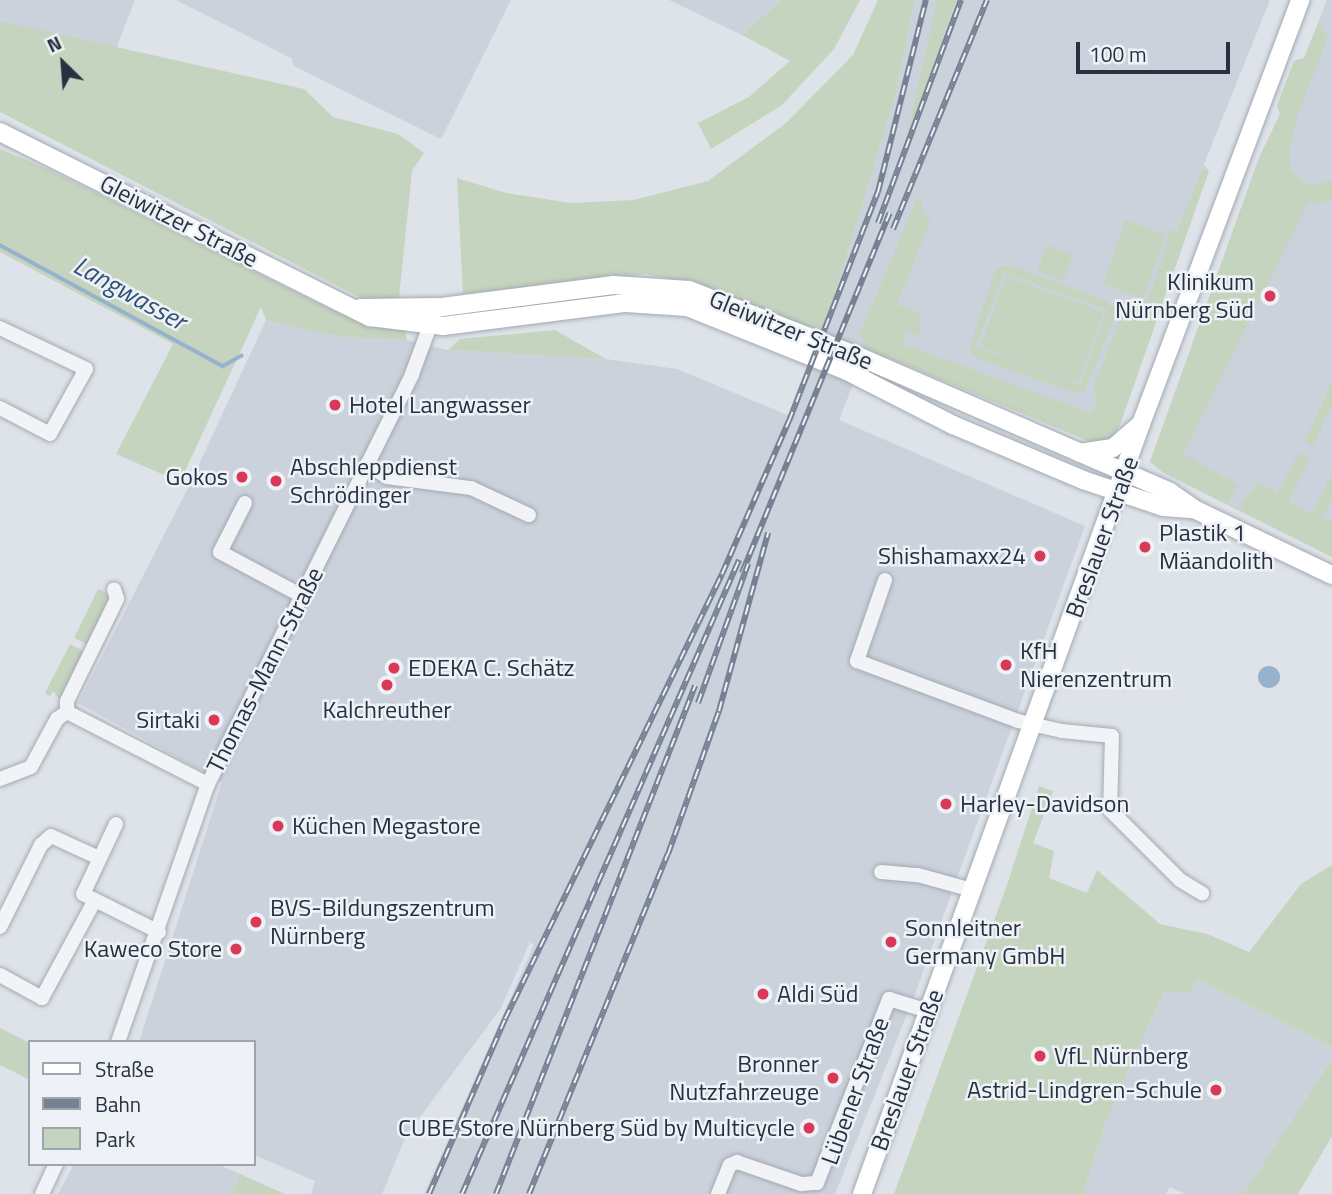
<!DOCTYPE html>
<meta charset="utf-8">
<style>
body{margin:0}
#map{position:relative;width:1332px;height:1194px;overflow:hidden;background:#dee3e9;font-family:"Titillium Web",sans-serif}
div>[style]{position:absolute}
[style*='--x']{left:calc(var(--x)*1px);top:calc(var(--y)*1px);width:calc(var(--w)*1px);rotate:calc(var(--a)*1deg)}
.built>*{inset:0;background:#ccd2db}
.green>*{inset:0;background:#c5d4be}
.water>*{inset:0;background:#96b2cc}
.round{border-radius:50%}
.stream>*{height:3.5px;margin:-1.75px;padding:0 1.75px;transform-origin:1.75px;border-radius:1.75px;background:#96b2cc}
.roads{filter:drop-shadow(0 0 2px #a3aab3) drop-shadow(0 0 2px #a3aab3)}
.minor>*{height:14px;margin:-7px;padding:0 7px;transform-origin:7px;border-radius:7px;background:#f1f3f7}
.major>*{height:18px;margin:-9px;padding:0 9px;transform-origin:9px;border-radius:9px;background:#fff}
.rail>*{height:6px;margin-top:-3px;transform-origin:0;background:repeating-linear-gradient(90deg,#eef2f6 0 10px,#768294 0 20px);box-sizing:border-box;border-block:2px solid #768294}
.dots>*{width:19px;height:19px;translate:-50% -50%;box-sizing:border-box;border:4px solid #eef2f6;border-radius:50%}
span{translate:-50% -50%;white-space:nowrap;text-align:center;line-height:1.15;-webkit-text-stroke:5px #eef2f6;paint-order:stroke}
.street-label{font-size:24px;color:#263141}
.poi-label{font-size:24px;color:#263141}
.right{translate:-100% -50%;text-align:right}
.left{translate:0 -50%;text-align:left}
.water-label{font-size:26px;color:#2d5178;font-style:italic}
.legend{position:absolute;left:28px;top:1040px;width:228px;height:126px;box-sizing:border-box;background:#eef2f6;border:2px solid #9ea5ae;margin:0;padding:9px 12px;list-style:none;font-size:21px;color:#263141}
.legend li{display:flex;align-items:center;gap:14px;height:35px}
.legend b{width:35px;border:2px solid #9ea5ae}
.north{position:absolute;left:28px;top:28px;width:70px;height:70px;-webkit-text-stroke:5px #eef2f6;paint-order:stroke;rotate:335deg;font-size:19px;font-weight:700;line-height:28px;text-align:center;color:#263141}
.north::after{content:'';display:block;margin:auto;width:24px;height:32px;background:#263141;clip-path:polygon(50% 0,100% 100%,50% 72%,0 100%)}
.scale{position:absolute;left:1076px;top:42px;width:154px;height:32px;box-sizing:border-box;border:4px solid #263141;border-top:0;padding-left:9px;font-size:21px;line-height:24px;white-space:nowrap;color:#263141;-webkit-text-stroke:5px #eef2f6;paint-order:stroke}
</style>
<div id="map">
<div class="built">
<div style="clip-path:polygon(0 0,135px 0,116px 49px,0 21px)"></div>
<div style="clip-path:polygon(176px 0,511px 0,441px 139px,294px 66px,291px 58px)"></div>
<div style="clip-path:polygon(669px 0,781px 0,742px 35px)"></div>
<div style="clip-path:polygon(915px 0,937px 0,909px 140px,956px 0,1270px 0,1204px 164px,1112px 438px,1096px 444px,867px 349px,839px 420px,1085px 526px,915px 994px,835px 1194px,424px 1194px,534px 945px,530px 942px,501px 1008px,406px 1136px,382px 1194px,311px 1194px,315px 1181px,254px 1155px,254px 1042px,139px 1042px,222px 782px,78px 703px,189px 486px,266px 320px,340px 337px,407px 340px,448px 350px,606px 359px,677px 369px,790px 416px,823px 332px,894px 101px)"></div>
<div style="clip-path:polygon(1327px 0,1332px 0,1332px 557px,1164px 473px,1150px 462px,1259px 158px,1280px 114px,1277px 106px,1294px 61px,1304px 58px)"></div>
<div style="clip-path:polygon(1196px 979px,1332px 1047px,1332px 1059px,1243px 1194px,1185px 1194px,1170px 1187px,1166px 1194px,1083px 1194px,1106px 1121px,1164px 991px)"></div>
<div style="clip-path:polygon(74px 1164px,217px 1164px,240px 1174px,232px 1194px,58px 1194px)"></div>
</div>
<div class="green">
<div style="clip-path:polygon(781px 0,860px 0,834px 49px,782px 105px,711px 149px,698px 123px,749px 97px,790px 61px,742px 35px)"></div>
<div style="clip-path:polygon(878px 0,915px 0,894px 101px,823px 332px,694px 284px,646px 274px,463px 294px,457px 178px,506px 193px,571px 203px,634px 200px,708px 181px,786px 123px,853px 55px)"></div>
<div style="clip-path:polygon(937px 0,956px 0,908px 140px,906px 139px)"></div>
<div style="clip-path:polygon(0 21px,304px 89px,333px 117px,398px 134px,424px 153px,412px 171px,399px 298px,363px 299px,0 112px)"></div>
<div style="clip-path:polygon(1319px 22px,1328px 38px,1297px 117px,1289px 153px,1292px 172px,1310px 186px,1332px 180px,1332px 200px,1307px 205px,1183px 454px,1238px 484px,1228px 503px,1239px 509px,1257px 482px,1277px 493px,1299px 453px,1310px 458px,1288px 502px,1312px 514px,1332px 473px,1332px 498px,1323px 517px,1332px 521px,1332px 557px,1164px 473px,1150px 462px,1259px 158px,1280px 114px,1277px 106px,1294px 61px,1304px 58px)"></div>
<div style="clip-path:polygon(0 149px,48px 169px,337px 312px,405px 331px,407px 340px,340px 337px,266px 320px,261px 307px,180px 482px,116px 454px,173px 344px,0 252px)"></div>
<div style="clip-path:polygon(1204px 165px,1209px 171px,1120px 425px,1112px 438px,1096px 444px,867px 349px,860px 334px,918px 196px,930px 222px,897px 304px,920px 313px,920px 336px,906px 332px,902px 344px,1092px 413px,1097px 400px,1093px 390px,1125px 305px,1148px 300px,1171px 229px,1177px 231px)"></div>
<div style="clip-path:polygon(1125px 220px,1166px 235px,1143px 299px,1103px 284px)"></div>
<div style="clip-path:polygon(1047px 245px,1073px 255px,1063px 281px,1037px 272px)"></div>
<div style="clip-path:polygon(evenodd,1010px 265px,1106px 301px,1114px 308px,1115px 317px,1084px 392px,1075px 393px,976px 358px,969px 350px,994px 273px,1001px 266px,1010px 265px,1004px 273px,1107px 310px,1080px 385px,976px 347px,1004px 273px)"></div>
<div style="clip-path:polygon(1006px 276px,1104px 312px,1078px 383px,980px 347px)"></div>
<div style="clip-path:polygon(555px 330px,606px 359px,448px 350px,460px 339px)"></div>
<div style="clip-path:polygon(1332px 383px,1332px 405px,1313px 446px,1304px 441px)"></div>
<div style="clip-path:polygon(98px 589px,116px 597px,91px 646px,74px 638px)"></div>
<div style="clip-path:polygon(70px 644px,87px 653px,62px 702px,53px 691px,50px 696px,45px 693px)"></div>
<div style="clip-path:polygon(1039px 786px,1053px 791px,1033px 843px,1054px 851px,1049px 878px,1087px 893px,1097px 870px,1160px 924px,1207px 934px,1249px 952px,1301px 884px,1332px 865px,1332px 1047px,1196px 979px,1189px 993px,1164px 991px,1106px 1121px,1083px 1194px,894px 1194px,1006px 888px)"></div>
<div style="clip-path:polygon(0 1028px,30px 1043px,30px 1080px,0 1065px)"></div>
<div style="clip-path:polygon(1332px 1059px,1332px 1136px,1298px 1194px,1243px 1194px)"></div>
<div style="clip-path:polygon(240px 1174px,285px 1194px,232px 1194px)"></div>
</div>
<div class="water">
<div class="round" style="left:1258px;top:666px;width:22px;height:22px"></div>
</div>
<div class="stream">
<div style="--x:0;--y:245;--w:254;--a:28.5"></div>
<div style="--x:223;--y:366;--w:21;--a:-29"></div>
</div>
<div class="roads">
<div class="minor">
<div style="--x:0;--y:328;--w:95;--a:25.5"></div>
<div style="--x:86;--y:369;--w:74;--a:119"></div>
<div style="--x:50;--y:434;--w:56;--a:-152.5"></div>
<div style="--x:367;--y:464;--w:24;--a:33"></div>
<div style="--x:387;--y:477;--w:85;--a:7.5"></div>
<div style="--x:471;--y:488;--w:64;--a:25"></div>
<div style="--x:245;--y:503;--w:55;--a:117"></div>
<div style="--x:220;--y:552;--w:93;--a:28.2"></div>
<div style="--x:885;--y:580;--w:86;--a:109.1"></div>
<div style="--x:857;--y:661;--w:172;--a:20.4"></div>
<div style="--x:1018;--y:721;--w:45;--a:12.8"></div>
<div style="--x:1062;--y:731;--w:50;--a:5.7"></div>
<div style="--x:1112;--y:736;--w:74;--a:91.5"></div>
<div style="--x:1110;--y:810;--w:99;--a:45"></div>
<div style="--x:1180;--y:880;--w:26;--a:31"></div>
<div style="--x:67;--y:712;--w:11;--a:-90"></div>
<div style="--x:67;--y:701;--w:114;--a:-63.9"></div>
<div style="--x:117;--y:599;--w:10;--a:-107"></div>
<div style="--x:0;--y:779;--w:33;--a:-21"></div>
<div style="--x:31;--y:767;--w:55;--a:-61.6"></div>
<div style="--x:57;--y:719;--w:12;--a:-35"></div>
<div style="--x:67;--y:712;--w:158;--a:27.1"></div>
<div style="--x:116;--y:824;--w:77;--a:115.2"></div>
<div style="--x:83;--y:894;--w:85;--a:26.6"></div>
<div style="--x:881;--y:872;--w:37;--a:5"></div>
<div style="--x:918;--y:875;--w:56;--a:15.5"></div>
<div style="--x:0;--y:927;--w:92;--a:-63.4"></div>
<div style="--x:41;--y:845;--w:13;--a:-42"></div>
<div style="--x:51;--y:836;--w:53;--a:24.6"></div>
<div style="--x:0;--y:975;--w:48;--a:28.7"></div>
<div style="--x:42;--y:998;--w:111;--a:-61.6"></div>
<div style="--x:118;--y:1042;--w:273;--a:-70.8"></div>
<div style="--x:208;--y:784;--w:458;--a:-63.5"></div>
<div style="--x:412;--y:374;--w:63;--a:-69.6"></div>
<div style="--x:42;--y:1194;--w:33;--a:-65"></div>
<div style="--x:718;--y:1194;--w:31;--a:-68"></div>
<div style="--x:730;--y:1165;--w:8;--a:-23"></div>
<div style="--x:737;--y:1162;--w:68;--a:19"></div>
<div style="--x:801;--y:1184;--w:16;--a:-4"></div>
<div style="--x:817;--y:1183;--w:198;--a:-68.6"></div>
<div style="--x:889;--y:999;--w:41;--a:17.1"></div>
</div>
<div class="major">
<div style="--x:0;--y:132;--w:414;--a:26.6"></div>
<div style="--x:370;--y:317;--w:74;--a:7"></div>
<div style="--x:443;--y:326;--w:184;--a:-7.2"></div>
<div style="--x:626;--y:303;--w:61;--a:3.8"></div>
<div style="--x:687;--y:307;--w:172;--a:21.8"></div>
<div style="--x:847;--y:371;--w:119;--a:27"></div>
<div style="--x:953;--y:425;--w:141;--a:22.9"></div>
<div style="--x:1083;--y:480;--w:84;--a:18.6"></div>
<div style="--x:1163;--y:507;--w:31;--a:4"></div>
<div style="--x:360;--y:308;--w:82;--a:-0.7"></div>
<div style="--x:442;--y:307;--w:173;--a:-7.3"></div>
<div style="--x:614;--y:285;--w:75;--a:3.8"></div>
<div style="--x:689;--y:290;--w:184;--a:21.4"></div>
<div style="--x:860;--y:357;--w:338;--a:23.5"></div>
<div style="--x:1170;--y:492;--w:29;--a:35"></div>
<div style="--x:1194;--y:509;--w:153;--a:25.6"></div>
<div style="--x:1080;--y:453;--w:33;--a:-9"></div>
<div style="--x:1113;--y:448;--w:37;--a:-41"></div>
<div style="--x:862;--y:1194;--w:819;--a:-70.08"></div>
<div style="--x:1141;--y:424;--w:453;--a:-69.4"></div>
</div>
</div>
<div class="rail">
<div style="--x:878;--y:223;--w:238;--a:-69.6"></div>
<div style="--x:893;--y:229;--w:248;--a:-67.7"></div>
<div style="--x:742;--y:573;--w:389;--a:-67.7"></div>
<div style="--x:698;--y:703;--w:148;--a:-70.2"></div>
<div style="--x:429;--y:1194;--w:191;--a:-66.5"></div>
<div style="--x:505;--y:1019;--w:495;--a:-64"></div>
<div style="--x:722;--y:574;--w:167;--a:-66.4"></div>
<div style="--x:789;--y:421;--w:246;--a:-68.8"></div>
<div style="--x:878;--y:192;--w:198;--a:-76"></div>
<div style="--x:462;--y:1194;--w:692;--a:-66.4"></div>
<div style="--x:496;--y:1194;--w:546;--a:-68.61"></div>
<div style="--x:529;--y:1194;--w:367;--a:-67.8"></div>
<div style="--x:668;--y:854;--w:152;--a:-70.4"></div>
<div style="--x:719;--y:711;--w:185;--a:-74.6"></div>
</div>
<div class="dots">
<div style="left:1270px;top:296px;background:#d93856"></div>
<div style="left:335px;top:405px;background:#d93856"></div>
<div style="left:242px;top:477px;background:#d93856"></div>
<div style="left:276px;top:481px;background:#d93856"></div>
<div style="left:1145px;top:547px;background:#d93856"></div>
<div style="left:1040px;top:556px;background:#d93856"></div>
<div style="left:1006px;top:665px;background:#d93856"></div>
<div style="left:394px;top:668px;background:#d93856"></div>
<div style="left:387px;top:685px;background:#d93856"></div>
<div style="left:214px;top:720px;background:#d93856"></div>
<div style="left:946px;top:804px;background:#d93856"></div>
<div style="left:278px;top:826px;background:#d93856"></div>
<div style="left:256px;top:922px;background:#d93856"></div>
<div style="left:891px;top:942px;background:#d93856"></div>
<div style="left:236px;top:949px;background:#d93856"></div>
<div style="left:763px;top:994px;background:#d93856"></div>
<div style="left:1040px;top:1056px;background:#d93856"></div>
<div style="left:833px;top:1078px;background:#d93856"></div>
<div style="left:1216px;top:1090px;background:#d93856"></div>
<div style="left:809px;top:1128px;background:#d93856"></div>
</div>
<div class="street-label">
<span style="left:179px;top:221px;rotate:27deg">Gleiwitzer Straße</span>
<span style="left:791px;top:330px;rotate:22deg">Gleiwitzer Straße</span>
<span style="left:1102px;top:537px;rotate:-70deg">Breslauer Straße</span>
<span style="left:265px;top:670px;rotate:-63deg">Thomas-Mann-Straße</span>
<span style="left:907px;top:1070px;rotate:-70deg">Breslauer Straße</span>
<span style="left:855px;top:1091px;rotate:-70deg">Lübener Straße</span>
</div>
<div class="poi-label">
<span class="right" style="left:1254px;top:296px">Klinikum<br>Nürnberg Süd</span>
<span class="left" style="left:349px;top:405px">Hotel Langwasser</span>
<span class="left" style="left:290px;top:481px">Abschleppdienst<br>Schrödinger</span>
<span class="right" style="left:228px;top:477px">Gokos</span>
<span class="left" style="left:1159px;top:547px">Plastik 1<br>Mäandolith</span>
<span class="right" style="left:1026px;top:556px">Shishamaxx24</span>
<span class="left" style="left:1020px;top:665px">KfH<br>Nierenzentrum</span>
<span class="left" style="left:408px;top:668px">EDEKA C. Schätz</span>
<span style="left:387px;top:710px">Kalchreuther</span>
<span class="right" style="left:200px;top:720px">Sirtaki</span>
<span class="left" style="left:960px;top:804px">Harley-Davidson</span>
<span class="left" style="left:292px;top:826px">Küchen Megastore</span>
<span class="left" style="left:270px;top:922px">BVS-Bildungszentrum<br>Nürnberg</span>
<span class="left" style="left:905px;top:942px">Sonnleitner<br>Germany GmbH</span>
<span class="right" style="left:222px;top:949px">Kaweco Store</span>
<span class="left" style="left:777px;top:994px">Aldi Süd</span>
<span class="left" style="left:1054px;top:1056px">VfL Nürnberg</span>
<span class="right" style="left:819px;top:1078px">Bronner<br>Nutzfahrzeuge</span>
<span class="right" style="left:1202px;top:1090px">Astrid-Lindgren-Schule</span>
<span class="right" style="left:795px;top:1128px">CUBE Store Nürnberg Süd by Multicycle</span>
</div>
<div class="water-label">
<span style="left:130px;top:293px;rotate:29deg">Langwasser</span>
</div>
<ul class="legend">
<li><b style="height:9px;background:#fff"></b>Straße</li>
<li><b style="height:9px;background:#768294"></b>Bahn</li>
<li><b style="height:19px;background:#c5d4be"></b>Park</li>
</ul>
<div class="north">N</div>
<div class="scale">100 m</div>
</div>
